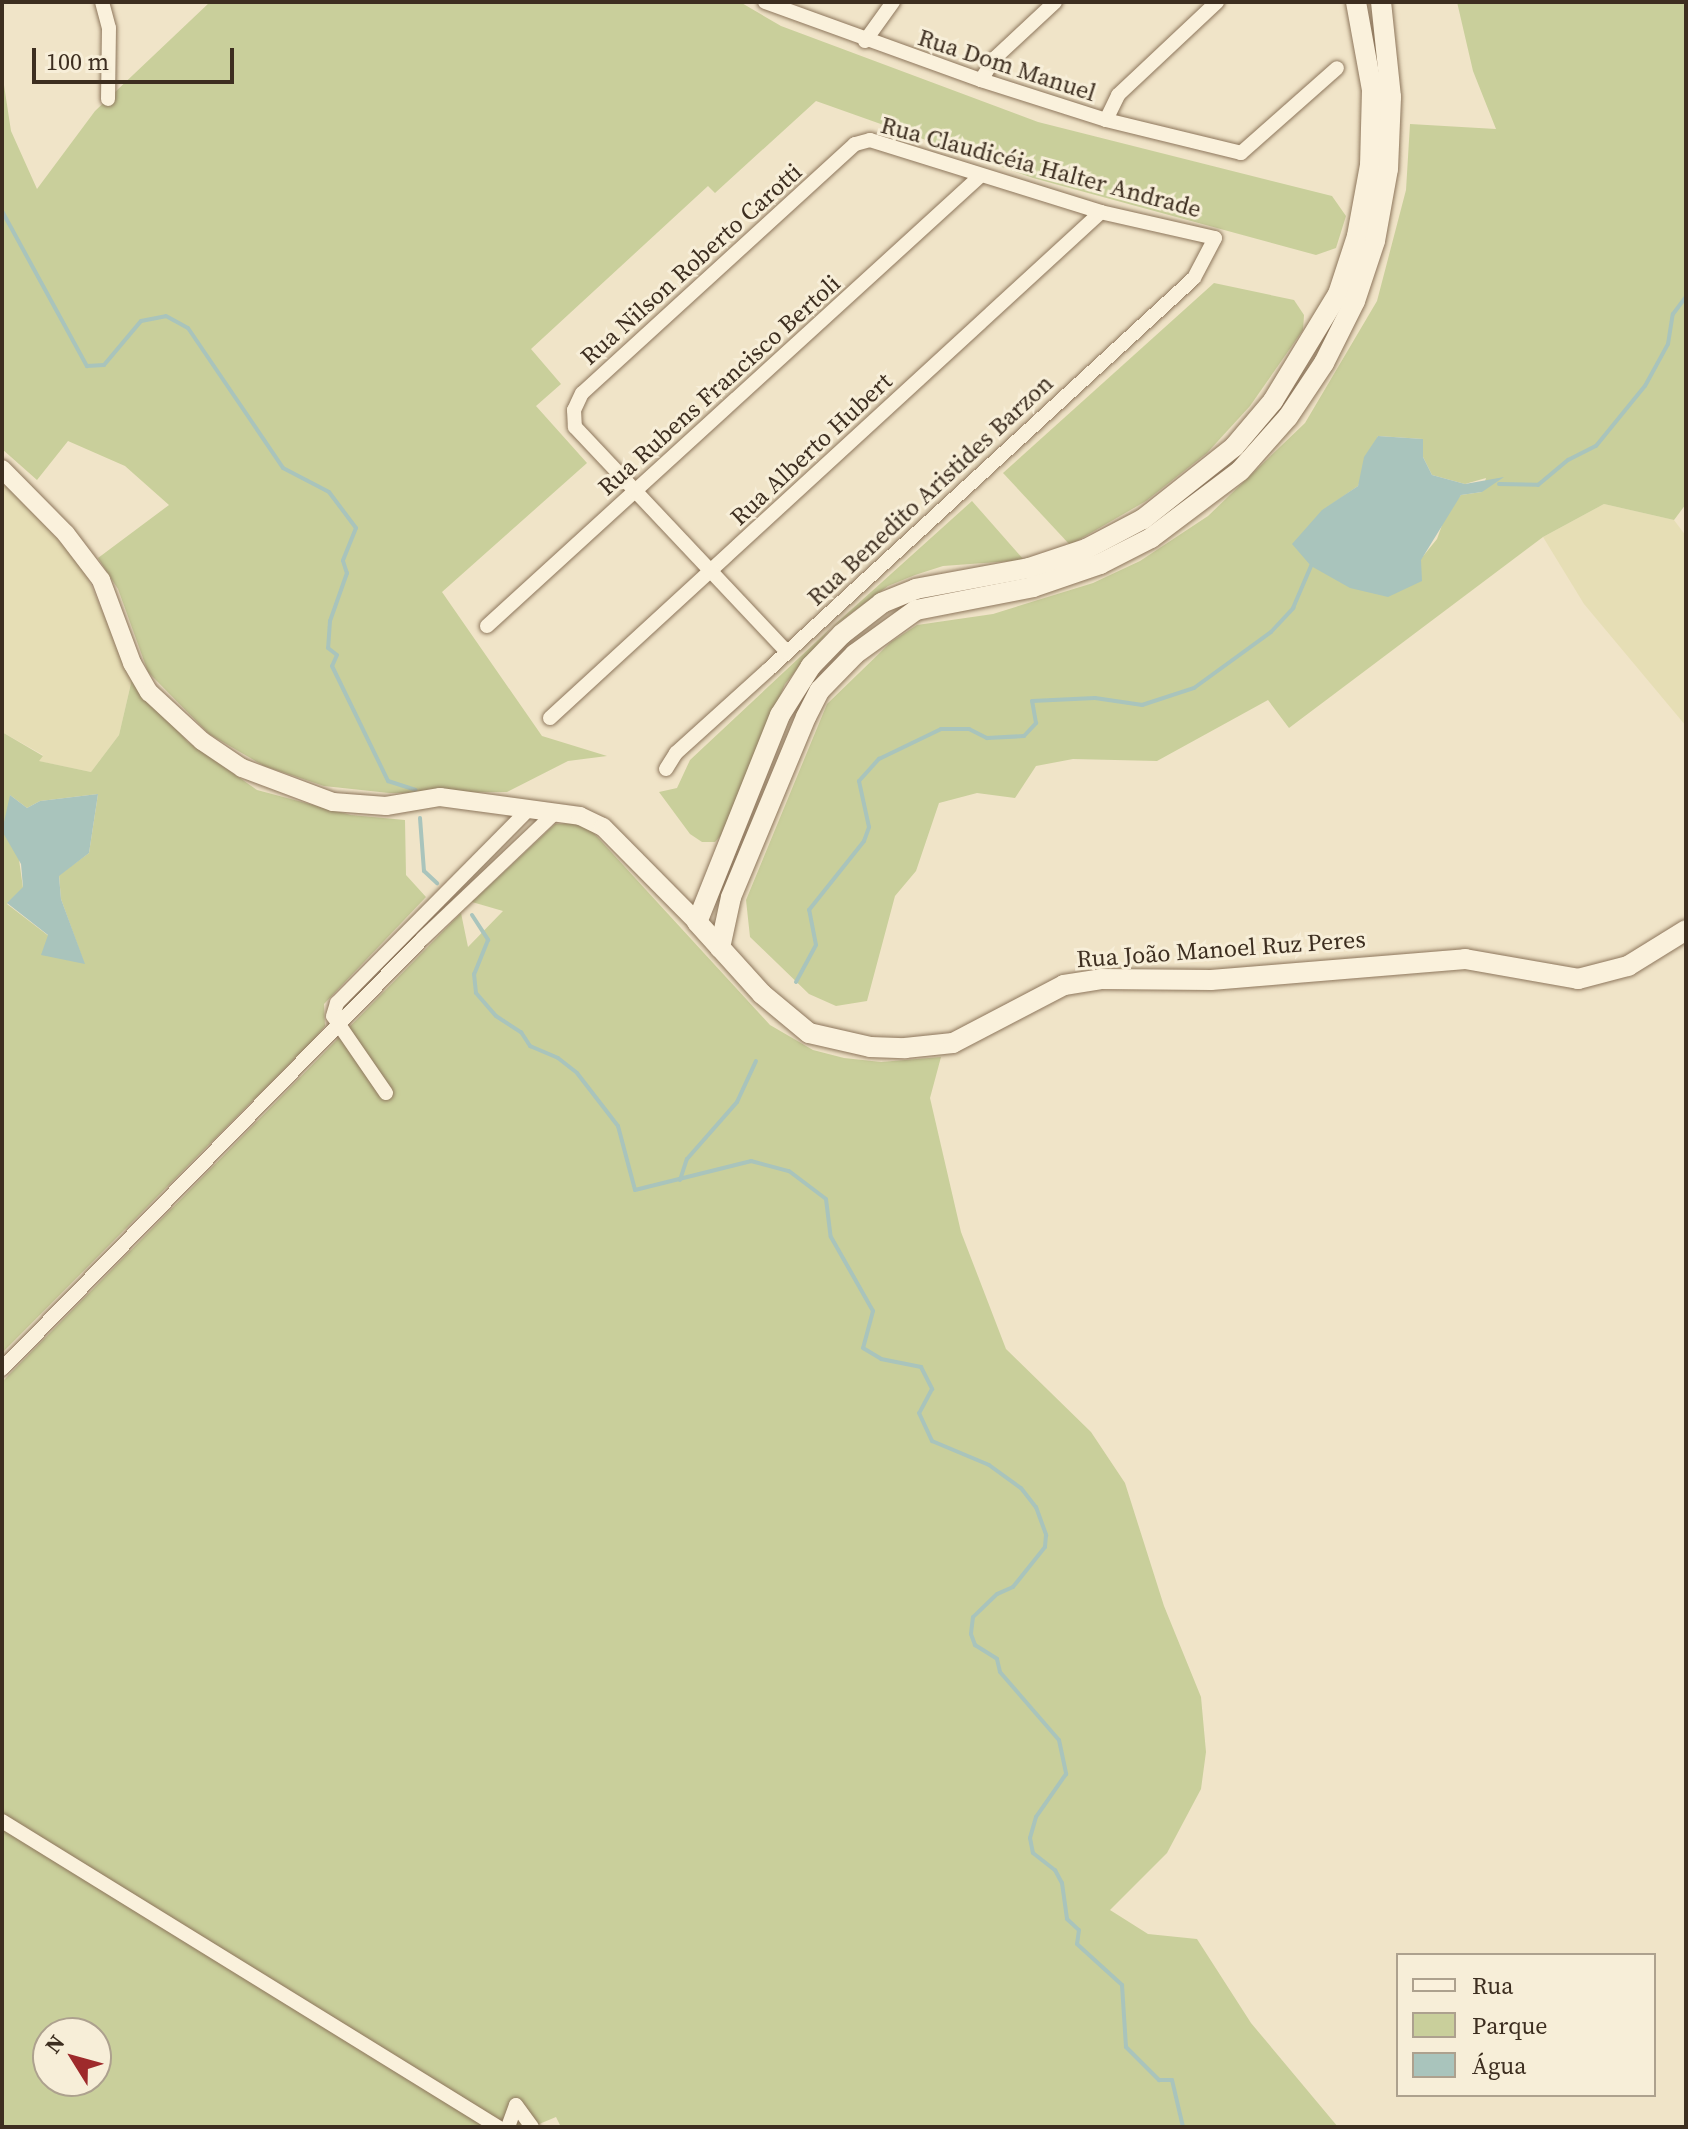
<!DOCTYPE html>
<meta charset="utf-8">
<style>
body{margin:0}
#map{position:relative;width:1688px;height:2129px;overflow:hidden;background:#f0e4c8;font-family:"Source Serif 4",serif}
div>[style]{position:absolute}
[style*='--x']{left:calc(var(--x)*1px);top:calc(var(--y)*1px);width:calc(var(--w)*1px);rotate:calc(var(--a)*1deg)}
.farmland>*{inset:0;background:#e6deb5}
.green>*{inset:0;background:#c9cf9b}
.water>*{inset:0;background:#a9c4bc}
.stream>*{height:4px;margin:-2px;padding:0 2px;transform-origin:2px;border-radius:2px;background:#a9c4bc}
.roads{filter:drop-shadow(0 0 2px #8d765c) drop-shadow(0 0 2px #8d765c)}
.minor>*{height:14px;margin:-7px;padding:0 7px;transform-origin:7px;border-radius:7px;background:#faf1dc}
.tertiary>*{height:18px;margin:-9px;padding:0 9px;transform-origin:9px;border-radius:9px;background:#faf1dc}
.secondary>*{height:20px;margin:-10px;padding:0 10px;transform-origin:10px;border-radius:10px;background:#faf1dc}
span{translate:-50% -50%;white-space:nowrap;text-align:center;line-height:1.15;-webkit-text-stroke:6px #f7eed8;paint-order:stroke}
.street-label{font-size:24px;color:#3d2e20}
.frame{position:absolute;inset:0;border:4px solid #3d2e20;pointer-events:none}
.legend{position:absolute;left:1396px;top:1953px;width:260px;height:144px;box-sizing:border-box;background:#f7eed8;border:2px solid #ada18e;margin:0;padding:10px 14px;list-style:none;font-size:24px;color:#3d2e20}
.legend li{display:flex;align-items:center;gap:16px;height:40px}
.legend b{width:40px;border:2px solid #ada18e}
.north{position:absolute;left:32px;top:2017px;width:80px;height:80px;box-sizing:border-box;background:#f7eed8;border:2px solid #ada18e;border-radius:50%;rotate:307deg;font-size:22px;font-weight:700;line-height:32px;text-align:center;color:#3d2e20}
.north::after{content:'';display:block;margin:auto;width:28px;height:36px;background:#9e2a2b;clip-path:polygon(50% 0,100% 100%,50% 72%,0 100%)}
.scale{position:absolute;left:32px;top:48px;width:202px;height:36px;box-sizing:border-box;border:4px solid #3d2e20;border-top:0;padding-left:10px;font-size:24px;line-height:28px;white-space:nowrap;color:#3d2e20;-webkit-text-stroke:6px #f7eed8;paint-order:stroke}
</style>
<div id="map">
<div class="farmland">
<div style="clip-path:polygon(2px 480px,82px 565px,132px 679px,119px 735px,91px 772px,38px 761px,43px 755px,2px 732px)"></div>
<div style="clip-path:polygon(1604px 504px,1674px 520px,1686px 536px,1686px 726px,1584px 604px,1543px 537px)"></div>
</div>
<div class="green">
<div style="clip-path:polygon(210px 2px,740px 2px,781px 26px,1038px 122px,1332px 196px,1346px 216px,1336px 248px,1316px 255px,1033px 178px,816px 101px,715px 193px,708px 186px,531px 349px,561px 384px,536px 406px,587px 463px,442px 592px,542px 736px,607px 756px,568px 761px,507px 792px,389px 793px,324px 786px,264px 766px,209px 734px,148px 672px,118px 589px,98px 558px,169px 505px,125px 466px,68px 441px,37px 480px,2px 449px,2px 72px,11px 131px,37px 189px,95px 111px)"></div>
<div style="clip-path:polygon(evenodd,1457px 2px,1686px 2px,1686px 504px,1674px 520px,1604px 504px,1543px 537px,1289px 728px,1268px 700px,1157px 761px,1073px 759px,1036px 766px,1015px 798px,977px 793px,939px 803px,916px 871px,895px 896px,867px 1001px,836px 1006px,809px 994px,750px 937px,746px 900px,827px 704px,891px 642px,917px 625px,993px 614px,1093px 583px,1140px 561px,1208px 516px,1305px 423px,1377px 301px,1406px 190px,1410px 124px,1496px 129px,1473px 71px,1457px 2px,1378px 436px,1423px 439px,1423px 457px,1432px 475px,1465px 484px,1486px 478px,1482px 492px,1461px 495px,1446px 514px,1437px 539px,1420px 560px,1322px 511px,1358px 486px,1378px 436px)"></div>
<div style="clip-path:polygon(1214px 283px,1294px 300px,1304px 315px,1303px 330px,1250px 406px,1207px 453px,1146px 501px,1070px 545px,1003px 473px)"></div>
<div style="clip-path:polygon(972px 501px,1024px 560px,943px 566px,915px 575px,888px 586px,831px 628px,785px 684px,725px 831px,715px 842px,702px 842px,690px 834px,659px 792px,677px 788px,690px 760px,831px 628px)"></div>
<div style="clip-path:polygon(evenodd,132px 679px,188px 742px,257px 790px,351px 815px,405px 820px,406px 875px,426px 897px,324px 1004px,325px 1026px,314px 1039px,2px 1353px,2px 732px,43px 756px,39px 761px,91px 772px,119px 735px,132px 679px,98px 794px,89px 853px,59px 875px,61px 899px,84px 963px,7px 904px,23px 888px,10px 795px,27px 808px,40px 801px,98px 794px)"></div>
<div style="clip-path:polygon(evenodd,575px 823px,591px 830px,770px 1025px,813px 1050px,844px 1058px,881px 1062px,941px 1057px,930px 1098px,961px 1232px,1006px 1349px,1091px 1432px,1125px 1483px,1164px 1606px,1201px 1697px,1206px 1752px,1201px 1789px,1167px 1853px,1110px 1910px,1148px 1934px,1197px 1939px,1251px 2023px,1338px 2127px,561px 2127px,556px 2117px,532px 2127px,2px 2127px,2px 1382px,461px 913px,468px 947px,503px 911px,472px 902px,555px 824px,575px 823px,48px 2033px,96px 2033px,96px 2081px,48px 2081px,48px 2033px)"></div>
</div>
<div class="water">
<div style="clip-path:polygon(1378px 436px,1423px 439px,1423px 457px,1432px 475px,1465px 484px,1504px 477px,1482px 492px,1461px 495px,1421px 560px,1422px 581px,1388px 597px,1350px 588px,1311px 566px,1292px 544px,1322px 510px,1358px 486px,1364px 457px)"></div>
<div style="clip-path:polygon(98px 794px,89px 853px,59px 876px,61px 899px,85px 964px,41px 955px,48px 935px,7px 903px,23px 887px,21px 864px,2px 831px,10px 795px,27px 808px,40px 801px)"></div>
</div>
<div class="stream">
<div style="--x:2;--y:211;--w:177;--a:61.3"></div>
<div style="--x:87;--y:366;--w:17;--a:-3"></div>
<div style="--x:104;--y:365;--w:57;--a:-49.9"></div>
<div style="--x:141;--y:321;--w:25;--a:-11"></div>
<div style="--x:166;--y:316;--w:25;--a:29"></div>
<div style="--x:188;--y:328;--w:169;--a:55.8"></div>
<div style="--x:283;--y:468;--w:52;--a:27.6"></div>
<div style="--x:329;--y:492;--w:45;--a:53.1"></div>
<div style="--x:356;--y:528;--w:35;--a:112"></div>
<div style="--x:343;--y:561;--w:13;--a:72"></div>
<div style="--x:347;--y:573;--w:51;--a:109.5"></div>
<div style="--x:330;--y:621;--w:27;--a:94"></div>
<div style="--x:328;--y:648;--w:11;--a:38"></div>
<div style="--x:337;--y:655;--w:12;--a:114"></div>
<div style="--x:332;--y:666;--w:128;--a:64"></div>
<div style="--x:388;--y:781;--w:29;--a:18"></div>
<div style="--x:1499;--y:484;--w:39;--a:1"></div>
<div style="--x:1538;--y:485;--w:39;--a:-40"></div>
<div style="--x:1568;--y:460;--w:31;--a:-27"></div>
<div style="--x:1596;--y:446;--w:77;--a:-50.8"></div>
<div style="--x:1645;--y:386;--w:48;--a:-61.3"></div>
<div style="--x:1668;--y:344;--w:30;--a:-81"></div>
<div style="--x:1673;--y:314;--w:21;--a:-53"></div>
<div style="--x:420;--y:818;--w:53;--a:85.7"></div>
<div style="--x:424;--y:871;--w:18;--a:43"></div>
<div style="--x:472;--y:915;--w:30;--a:57"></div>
<div style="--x:488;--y:940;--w:37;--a:112"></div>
<div style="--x:474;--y:974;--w:19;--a:84"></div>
<div style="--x:476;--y:993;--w:30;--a:49"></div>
<div style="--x:496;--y:1016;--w:30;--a:33"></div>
<div style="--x:521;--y:1032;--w:17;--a:57"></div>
<div style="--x:530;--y:1046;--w:30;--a:23"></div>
<div style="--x:558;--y:1058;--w:24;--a:38"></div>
<div style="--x:577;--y:1073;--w:67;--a:52.3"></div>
<div style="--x:618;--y:1126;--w:66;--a:75.1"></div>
<div style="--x:635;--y:1190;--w:120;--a:-14"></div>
<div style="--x:751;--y:1161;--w:39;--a:15"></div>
<div style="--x:789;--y:1171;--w:46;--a:37.1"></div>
<div style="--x:826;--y:1199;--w:38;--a:83"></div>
<div style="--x:831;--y:1237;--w:85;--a:60.4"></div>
<div style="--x:873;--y:1311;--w:38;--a:105"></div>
<div style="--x:863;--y:1348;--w:21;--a:31"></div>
<div style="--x:881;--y:1359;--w:41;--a:11.3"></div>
<div style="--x:921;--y:1367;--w:25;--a:63"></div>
<div style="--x:932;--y:1389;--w:27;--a:118"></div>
<div style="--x:919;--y:1413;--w:31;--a:65"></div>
<div style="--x:932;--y:1441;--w:62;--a:22.8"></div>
<div style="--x:989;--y:1465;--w:39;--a:36"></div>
<div style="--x:1021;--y:1488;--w:24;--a:52"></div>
<div style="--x:1036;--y:1507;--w:30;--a:70"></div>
<div style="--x:1046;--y:1535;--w:12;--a:95"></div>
<div style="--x:1045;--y:1547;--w:51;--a:128.7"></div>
<div style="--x:1013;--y:1587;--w:17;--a:156"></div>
<div style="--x:997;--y:1594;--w:33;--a:136"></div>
<div style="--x:973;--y:1617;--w:17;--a:97"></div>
<div style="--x:971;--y:1634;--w:12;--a:70"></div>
<div style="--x:975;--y:1645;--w:26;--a:32"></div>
<div style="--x:997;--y:1659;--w:13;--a:77"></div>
<div style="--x:1000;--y:1672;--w:90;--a:49.1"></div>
<div style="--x:1059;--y:1740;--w:35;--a:78"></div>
<div style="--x:1066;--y:1774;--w:52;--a:124.9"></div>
<div style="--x:1036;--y:1817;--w:22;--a:106"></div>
<div style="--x:1030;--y:1838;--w:15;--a:79"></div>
<div style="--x:1033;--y:1853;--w:28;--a:38"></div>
<div style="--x:1055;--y:1870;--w:15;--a:62"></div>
<div style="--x:1062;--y:1883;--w:36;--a:82"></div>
<div style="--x:1067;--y:1919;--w:16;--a:43"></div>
<div style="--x:1079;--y:1930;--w:14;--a:98"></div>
<div style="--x:1077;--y:1944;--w:61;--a:42.3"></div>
<div style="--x:1122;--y:1985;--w:62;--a:86.3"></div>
<div style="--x:1126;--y:2047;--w:47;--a:45"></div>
<div style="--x:1159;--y:2080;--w:13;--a:0"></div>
<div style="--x:1172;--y:2080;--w:48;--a:76.8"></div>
<div style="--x:796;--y:982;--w:42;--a:-61.6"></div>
<div style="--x:816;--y:945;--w:36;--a:-101"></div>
<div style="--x:809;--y:910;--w:88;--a:-51.4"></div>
<div style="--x:864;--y:841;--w:15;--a:-70"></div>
<div style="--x:869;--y:827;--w:47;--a:-102.3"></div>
<div style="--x:859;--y:781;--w:30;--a:-48"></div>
<div style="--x:879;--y:759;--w:69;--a:-25.8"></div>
<div style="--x:941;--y:729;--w:28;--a:0"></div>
<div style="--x:969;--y:729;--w:20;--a:27"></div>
<div style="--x:987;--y:738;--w:37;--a:-3"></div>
<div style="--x:1024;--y:736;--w:18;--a:-47"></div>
<div style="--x:1036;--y:723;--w:22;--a:-100"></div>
<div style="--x:1032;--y:701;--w:63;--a:-2.7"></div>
<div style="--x:1095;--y:698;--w:48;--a:8.5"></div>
<div style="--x:1142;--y:705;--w:55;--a:-18.1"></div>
<div style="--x:1194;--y:688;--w:95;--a:-36"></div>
<div style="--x:1271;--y:632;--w:33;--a:-47"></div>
<div style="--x:1293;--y:608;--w:46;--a:-66.8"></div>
<div style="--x:680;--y:1180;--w:22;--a:-72"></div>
<div style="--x:687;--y:1159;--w:76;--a:-48.7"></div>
<div style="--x:737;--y:1102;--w:45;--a:-65.1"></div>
</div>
<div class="roads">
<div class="minor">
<div style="--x:102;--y:2;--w:27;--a:75"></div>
<div style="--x:109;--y:28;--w:71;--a:90.8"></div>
<div style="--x:765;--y:2;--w:230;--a:19.9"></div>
<div style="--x:981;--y:80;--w:131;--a:17.7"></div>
<div style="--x:1106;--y:120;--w:139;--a:13.7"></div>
<div style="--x:1241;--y:153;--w:128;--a:-41.5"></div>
<div style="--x:865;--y:41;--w:48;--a:-54.3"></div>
<div style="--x:981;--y:80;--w:26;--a:-58"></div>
<div style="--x:995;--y:58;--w:82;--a:-43"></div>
<div style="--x:1106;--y:120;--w:28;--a:-64"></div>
<div style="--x:1118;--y:95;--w:136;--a:-43.2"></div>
<div style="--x:487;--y:626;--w:666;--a:-42.38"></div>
<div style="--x:550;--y:718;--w:748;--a:-42.56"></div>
<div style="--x:666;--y:769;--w:19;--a:-58"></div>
<div style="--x:676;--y:753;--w:125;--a:-42.1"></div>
<div style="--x:769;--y:669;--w:577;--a:-42.61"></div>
<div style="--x:1194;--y:278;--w:45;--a:-62.3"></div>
<div style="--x:1215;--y:238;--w:117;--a:-167.2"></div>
<div style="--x:1101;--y:212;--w:242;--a:-162.7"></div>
<div style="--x:870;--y:140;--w:16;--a:165"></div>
<div style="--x:855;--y:144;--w:369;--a:137.6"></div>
<div style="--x:582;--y:393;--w:19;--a:115"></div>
<div style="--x:574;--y:410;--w:17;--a:87"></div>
<div style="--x:575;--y:427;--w:309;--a:46.7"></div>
<div style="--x:386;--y:1093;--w:93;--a:-124.5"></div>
<div style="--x:333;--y:1016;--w:14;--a:-73"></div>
<div style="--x:337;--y:1003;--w:270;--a:-45.3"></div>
<div style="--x:2;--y:1369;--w:602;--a:-45.67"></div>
<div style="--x:423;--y:938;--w:183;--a:-43.5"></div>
<div style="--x:2;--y:1821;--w:583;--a:31.67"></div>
<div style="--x:516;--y:2105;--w:27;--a:54"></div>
<div style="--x:508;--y:2127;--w:23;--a:-70"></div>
</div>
<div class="tertiary">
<div style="--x:2;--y:469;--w:91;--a:45.4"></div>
<div style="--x:66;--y:534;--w:58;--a:52.7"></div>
<div style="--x:101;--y:580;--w:89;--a:69.5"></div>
<div style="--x:132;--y:663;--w:34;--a:60"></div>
<div style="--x:149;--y:692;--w:72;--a:42.8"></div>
<div style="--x:202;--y:741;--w:48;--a:34"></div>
<div style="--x:242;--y:768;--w:97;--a:20.5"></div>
<div style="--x:333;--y:802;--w:53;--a:4.3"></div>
<div style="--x:386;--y:806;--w:55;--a:-9.5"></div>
<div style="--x:440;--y:797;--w:141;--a:7.7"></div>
<div style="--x:580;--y:816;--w:25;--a:26"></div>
<div style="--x:603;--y:827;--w:134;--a:45.3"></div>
</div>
<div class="secondary">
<div style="--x:1356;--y:2;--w:89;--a:79.7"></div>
<div style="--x:1372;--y:90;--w:75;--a:91.5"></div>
<div style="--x:1370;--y:165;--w:72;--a:100.4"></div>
<div style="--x:1357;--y:236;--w:61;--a:108.1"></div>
<div style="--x:1338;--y:294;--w:125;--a:121.3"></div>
<div style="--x:1273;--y:401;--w:60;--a:130.3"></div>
<div style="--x:1234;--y:447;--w:116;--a:141.6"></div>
<div style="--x:1143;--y:519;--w:64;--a:152.2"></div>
<div style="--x:1086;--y:549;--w:60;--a:161.6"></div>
<div style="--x:1029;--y:568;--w:115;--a:169.5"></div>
<div style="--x:916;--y:589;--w:37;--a:158"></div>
<div style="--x:882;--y:603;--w:51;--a:142.2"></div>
<div style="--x:842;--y:634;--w:45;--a:134.1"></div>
<div style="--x:811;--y:666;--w:58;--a:122.3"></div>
<div style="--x:780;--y:715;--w:223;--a:111.8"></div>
<div style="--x:697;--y:922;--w:97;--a:47.9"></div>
<div style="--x:762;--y:994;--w:61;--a:39.7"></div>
<div style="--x:809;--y:1033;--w:63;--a:12.9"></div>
<div style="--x:870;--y:1047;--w:35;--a:2"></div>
<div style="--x:905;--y:1048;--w:48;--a:-5.9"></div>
<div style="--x:953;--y:1043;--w:125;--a:-27.6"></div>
<div style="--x:1064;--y:985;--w:36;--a:-9"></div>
<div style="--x:1100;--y:979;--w:111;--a:0.5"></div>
<div style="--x:1211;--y:980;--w:255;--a:-4.7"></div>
<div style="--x:1465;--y:959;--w:115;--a:10"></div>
<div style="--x:1578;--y:979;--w:52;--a:-14.6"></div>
<div style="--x:1628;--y:966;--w:68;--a:-31.8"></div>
<div style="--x:720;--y:948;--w:52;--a:-77.8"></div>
<div style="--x:731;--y:897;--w:195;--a:-67.4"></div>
<div style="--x:806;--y:717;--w:30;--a:-63"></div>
<div style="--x:820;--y:690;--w:50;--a:-45.8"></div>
<div style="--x:855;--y:654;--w:75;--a:-35.8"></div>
<div style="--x:916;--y:610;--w:119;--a:-11.1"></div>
<div style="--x:1033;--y:587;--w:71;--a:-18.9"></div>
<div style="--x:1100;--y:564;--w:57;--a:-27"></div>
<div style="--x:1151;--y:538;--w:111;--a:-37"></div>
<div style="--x:1240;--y:471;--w:72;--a:-48.4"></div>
<div style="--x:1288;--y:417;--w:65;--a:-56.3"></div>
<div style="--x:1324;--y:363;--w:69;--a:-63.4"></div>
<div style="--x:1355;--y:301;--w:63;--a:-71.6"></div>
<div style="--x:1375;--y:241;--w:73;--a:-79.8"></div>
<div style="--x:1388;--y:169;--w:72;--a:-87.6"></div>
<div style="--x:1391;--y:97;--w:96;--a:-96"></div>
</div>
</div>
<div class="street-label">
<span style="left:1007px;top:65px;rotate:18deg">Rua Dom Manuel</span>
<span style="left:1041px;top:167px;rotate:15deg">Rua Claudicéia Halter Andrade</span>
<span style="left:691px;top:264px;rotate:-42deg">Rua Nilson Roberto Carotti</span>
<span style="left:719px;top:385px;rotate:-42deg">Rua Rubens Francisco Bertoli</span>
<span style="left:811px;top:449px;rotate:-43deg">Rua Alberto Hubert</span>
<span style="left:930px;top:490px;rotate:-43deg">Rua Benedito Aristides Barzon</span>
<span style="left:1221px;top:949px;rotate:-4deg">Rua João Manoel Ruz Peres</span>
</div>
<div class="frame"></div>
<ul class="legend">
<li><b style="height:10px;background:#faf1dc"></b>Rua</li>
<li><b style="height:22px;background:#c9cf9b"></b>Parque</li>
<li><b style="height:22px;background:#a9c4bc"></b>Água</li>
</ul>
<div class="north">N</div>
<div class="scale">100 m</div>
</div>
